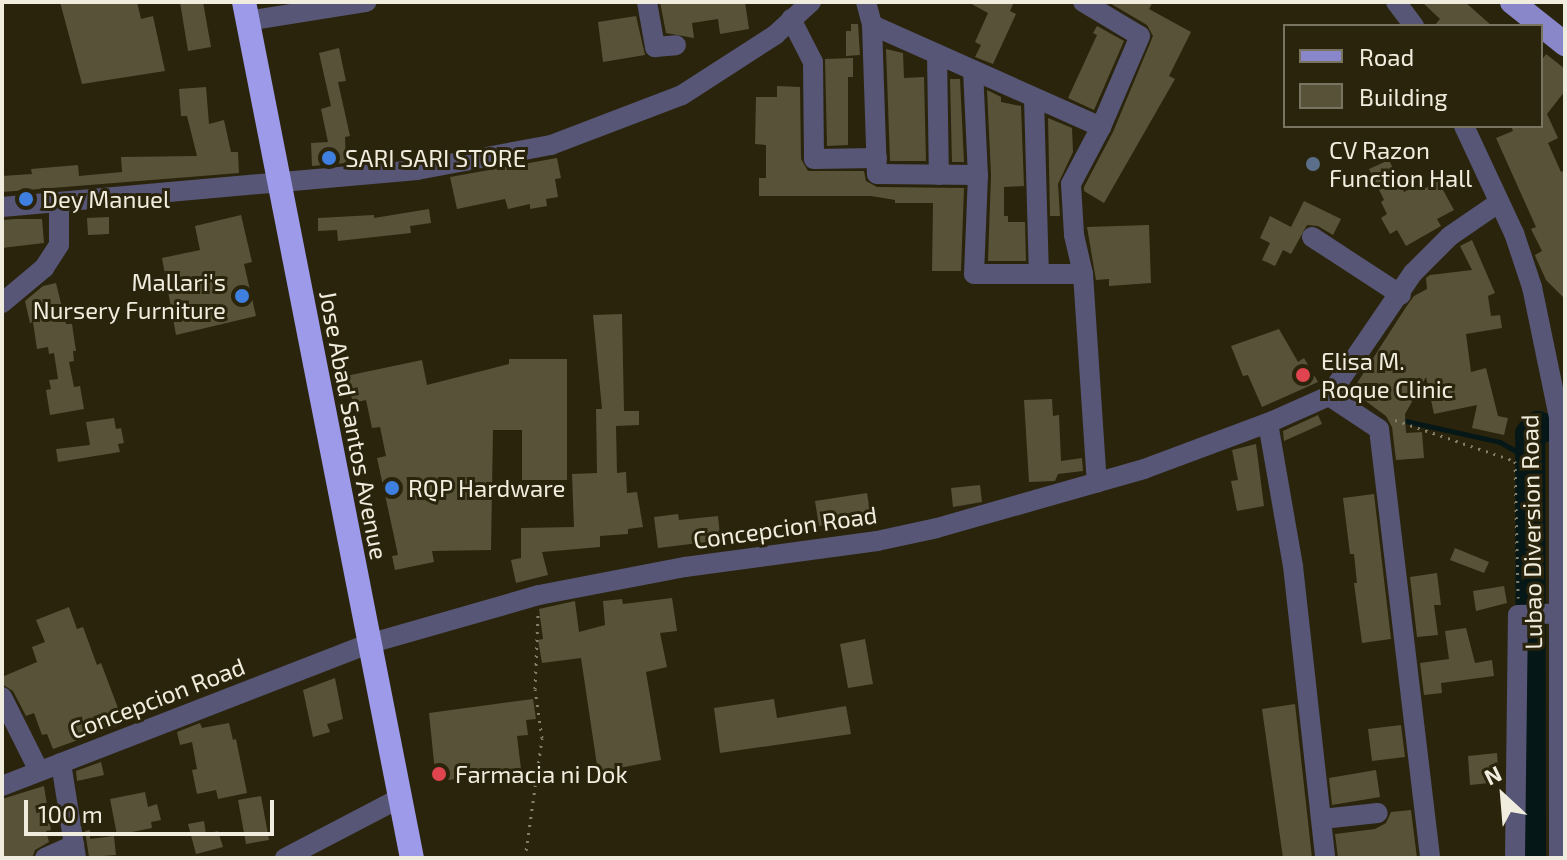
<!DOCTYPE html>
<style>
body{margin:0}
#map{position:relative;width:1567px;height:860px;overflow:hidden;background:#2a240c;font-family:"Exo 2",sans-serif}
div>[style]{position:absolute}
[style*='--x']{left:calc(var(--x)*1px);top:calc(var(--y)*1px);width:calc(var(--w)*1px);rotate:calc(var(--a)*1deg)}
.stream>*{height:5px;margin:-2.5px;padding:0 2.5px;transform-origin:2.5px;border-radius:2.5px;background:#061717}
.river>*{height:30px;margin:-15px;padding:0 15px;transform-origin:15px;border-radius:15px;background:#061717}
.building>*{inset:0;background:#585239}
.path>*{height:3px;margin-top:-1.5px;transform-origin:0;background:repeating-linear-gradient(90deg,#847f6b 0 2px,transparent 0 8px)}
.minor>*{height:20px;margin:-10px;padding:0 10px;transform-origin:10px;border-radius:10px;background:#575676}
.major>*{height:24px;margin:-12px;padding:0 12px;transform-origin:12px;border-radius:12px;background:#8987c9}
.highway>*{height:24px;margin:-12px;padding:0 12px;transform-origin:12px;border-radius:12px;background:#9d9ae9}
.dots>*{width:22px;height:22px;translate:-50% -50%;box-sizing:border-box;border:4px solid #2a240c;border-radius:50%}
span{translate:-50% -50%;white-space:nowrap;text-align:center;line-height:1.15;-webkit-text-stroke:6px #2a240c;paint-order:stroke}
.poi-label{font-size:24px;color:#f0edde}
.left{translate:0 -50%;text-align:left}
.right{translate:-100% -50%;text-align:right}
.street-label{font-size:24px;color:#f0edde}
.frame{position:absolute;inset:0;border:4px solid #f0edde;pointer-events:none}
.legend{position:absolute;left:1283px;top:24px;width:260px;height:104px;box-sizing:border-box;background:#2a240c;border:2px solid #797460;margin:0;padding:10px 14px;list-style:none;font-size:24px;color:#f0edde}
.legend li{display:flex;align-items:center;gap:16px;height:40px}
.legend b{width:40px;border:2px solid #797460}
.north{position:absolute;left:1463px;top:756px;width:80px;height:80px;-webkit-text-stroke:6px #2a240c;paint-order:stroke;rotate:334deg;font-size:22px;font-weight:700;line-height:32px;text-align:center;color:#f0edde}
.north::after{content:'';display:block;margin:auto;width:28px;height:36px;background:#f0edde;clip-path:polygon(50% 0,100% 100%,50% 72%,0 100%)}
.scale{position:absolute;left:24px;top:800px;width:250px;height:36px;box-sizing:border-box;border:4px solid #f0edde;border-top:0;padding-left:10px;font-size:24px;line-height:28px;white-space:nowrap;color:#f0edde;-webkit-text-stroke:6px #2a240c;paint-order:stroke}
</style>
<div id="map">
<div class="stream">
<div style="--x:1401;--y:420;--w:101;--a:12.5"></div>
<div style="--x:1500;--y:442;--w:36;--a:30"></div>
</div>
<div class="river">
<div style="--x:1531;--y:858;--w:424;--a:-90.1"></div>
<div style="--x:1530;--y:434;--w:11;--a:-45"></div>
<div style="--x:1538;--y:426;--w:5;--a:22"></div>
</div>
<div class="building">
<div style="clip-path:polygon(60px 2px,137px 2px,141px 19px,153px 16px,165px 71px,82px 84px)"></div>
<div style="clip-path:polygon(180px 2px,203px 2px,211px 47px,188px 51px)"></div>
<div style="clip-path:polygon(660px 2px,745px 2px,749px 29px,720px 34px,718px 19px,692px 23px,694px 38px,666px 33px)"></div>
<div style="clip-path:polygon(968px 2px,1014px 2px,1010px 11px,1016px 14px,993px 64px,975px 57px,981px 45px,975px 42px,988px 13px)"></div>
<div style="clip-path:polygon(1108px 2px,1153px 2px,1149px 9px,1191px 32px,1169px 76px,1175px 79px,1104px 203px,1084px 191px,1084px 187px,1113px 132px,1153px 36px,1147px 25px)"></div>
<div style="clip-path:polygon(1422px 2px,1465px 2px,1492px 26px,1434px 26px,1440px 19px)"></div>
<div style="clip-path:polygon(636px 16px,645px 55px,603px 62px,598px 22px)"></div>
<div style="clip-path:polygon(851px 24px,858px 24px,860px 55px,846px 56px,846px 31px,851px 31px)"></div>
<div style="clip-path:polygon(1097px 26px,1124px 41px,1094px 110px,1068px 98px,1097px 35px,1093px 33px)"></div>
<div style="clip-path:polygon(339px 48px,346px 81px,338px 82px,350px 136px,345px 137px,346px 163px,312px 166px,311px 143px,328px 142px,321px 109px,331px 106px,319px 53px)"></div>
<div style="clip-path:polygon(886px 49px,903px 53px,904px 78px,924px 77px,926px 161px,890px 161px)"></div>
<div style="clip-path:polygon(1546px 54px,1565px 69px,1565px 91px,1547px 114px,1558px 138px,1548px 143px,1561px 172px,1565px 170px,1565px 299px,1546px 280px,1536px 258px,1535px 255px,1542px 251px,1531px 229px,1536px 227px,1496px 138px,1513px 131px,1511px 126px,1541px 126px,1541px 61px)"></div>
<div style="clip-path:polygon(853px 58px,853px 77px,848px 77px,848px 145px,827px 146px,825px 59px)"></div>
<div style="clip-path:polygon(950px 79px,960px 79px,964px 162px,952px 162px)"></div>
<div style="clip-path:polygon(777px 86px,800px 87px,801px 159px,808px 171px,864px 171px,866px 181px,877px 187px,964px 188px,961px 271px,932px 271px,933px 203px,895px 203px,895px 200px,871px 196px,759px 196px,759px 178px,766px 178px,766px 145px,755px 144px,756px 97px,777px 97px)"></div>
<div style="clip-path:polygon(206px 87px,209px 124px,224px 120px,231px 152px,238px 152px,239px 173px,2px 192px,2px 176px,32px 174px,31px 169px,78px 165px,79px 176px,122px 172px,121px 157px,197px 156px,187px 116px,181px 116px,179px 89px)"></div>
<div style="clip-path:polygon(987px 90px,1001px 97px,1001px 102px,1021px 106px,1024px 186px,1004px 187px,1004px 216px,1008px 216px,1008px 222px,1025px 222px,1026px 261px,988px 261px,991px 175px)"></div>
<div style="clip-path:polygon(1048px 118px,1072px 128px,1073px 152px,1058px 184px,1060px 216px,1050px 216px)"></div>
<div style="clip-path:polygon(557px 158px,561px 178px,555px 179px,558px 197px,546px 199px,547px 206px,530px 209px,530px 204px,508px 209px,505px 199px,457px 209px,450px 177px)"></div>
<div style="clip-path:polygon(1389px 160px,1404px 192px,1421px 183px,1424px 189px,1438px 181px,1454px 210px,1437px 219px,1441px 226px,1406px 246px,1397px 230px,1390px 234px,1381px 218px,1387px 214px,1381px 202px,1384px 200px,1369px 169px)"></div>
<div style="clip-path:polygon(1304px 201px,1341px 219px,1333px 235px,1318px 226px,1307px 225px,1291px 254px,1283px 250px,1275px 266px,1262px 260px,1270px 243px,1260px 238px,1270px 216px,1291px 227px)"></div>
<div style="clip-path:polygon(429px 209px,431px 223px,410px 226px,411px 233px,338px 241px,337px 230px,318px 231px,318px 218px,374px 215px,374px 218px)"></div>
<div style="clip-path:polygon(241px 215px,252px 262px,244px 264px,256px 316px,176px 335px,162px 258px,200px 250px,195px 226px)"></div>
<div style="clip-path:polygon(109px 217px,109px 234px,88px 235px,87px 218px)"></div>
<div style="clip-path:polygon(16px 219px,42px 219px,44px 243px,2px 248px,2px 220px)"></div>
<div style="clip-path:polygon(1149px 225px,1151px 283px,1109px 286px,1109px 279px,1096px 280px,1087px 227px)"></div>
<div style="clip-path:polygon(1472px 240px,1495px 293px,1488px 296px,1491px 316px,1500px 315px,1502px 328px,1466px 334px,1471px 372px,1486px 368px,1498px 416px,1508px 418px,1504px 435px,1472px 428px,1477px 405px,1434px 414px,1426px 377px,1405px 414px,1406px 433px,1422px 432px,1424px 458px,1396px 460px,1392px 427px,1386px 416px,1352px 391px,1406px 307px,1414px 296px,1427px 289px,1426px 278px,1430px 275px,1472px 270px,1460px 246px)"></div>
<div style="clip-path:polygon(56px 283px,66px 324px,72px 324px,76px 351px,73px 351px,74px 361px,69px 362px,74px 387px,80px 386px,84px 409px,50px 415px,46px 390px,51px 389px,49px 380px,58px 379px,54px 353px,49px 354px,48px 347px,37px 349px,33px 322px,30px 323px,25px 301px,43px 286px)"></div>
<div style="clip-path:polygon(622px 314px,624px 411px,639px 411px,639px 425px,616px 426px,617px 473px,626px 472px,627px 493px,637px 492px,643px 527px,628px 529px,628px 534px,600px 536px,600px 547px,542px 552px,548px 575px,516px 583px,511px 560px,521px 558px,521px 528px,574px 527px,572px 474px,597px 473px,596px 409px,602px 409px,593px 315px)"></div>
<div style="clip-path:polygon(1279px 329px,1298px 362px,1304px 358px,1318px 382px,1262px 407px,1248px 375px,1243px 376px,1231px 346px)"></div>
<div style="clip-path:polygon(509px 359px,567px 359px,567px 480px,522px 480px,522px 430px,493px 430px,491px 550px,432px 551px,434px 562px,395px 570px,392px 556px,398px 555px,377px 458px,386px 456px,380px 427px,372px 428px,366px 400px,353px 403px,346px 376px,422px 360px,427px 385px,509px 364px)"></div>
<div style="clip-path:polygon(1052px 399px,1053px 416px,1059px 415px,1061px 461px,1082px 458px,1083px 471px,1058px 474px,1055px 481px,1029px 482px,1024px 400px)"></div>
<div style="clip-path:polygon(1318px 415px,1322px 424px,1284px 441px,1283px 431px)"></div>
<div style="clip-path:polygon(114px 418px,116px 429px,121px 428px,124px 443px,118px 444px,120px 452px,58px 462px,56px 449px,90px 445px,86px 422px)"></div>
<div style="clip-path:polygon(1256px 444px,1264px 506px,1237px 511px,1231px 481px,1238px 480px,1232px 450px)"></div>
<div style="clip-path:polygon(980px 485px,982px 502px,953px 507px,951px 488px)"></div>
<div style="clip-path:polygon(867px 493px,871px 518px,819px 526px,815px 501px)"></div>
<div style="clip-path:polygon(1374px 494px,1391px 639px,1362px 643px,1354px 583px,1357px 583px,1354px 554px,1350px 554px,1343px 498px)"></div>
<div style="clip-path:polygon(678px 514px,679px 520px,718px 516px,721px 545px,707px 547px,707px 542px,658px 548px,654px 517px)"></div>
<div style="clip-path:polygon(1455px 548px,1489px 562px,1484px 573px,1450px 560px)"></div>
<div style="clip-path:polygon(1437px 573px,1441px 605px,1434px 605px,1438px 635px,1417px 637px,1410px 577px)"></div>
<div style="clip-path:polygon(1504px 586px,1507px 603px,1476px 611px,1473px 591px)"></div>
<div style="clip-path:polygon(672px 598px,677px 631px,660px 633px,667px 667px,646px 672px,661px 760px,598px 772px,581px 658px,542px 663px,538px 640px,543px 639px,539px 609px,575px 601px,579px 632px,605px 625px,603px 601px,622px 599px,623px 604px)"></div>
<div style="clip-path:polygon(69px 607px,77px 629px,83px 627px,97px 665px,101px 663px,118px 708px,111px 710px,117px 726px,53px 749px,47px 734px,42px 735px,34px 713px,26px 716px,13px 691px,2px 684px,2px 677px,37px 662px,32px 647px,45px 642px,36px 620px)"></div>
<div style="clip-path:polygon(1466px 628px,1475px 663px,1492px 660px,1494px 676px,1441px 683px,1442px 693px,1424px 695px,1420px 663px,1449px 659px,1445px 631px)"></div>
<div style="clip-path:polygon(865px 639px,873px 684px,848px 688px,840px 644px)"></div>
<div style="clip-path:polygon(335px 678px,343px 719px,327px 724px,330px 732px,313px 737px,303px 690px)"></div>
<div style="clip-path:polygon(533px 699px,536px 719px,526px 720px,528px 735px,517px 736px,521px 769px,436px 782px,429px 713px)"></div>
<div style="clip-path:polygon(774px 699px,777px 718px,846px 706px,851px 734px,720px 753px,714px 708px)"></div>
<div style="clip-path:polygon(1295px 704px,1312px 858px,1283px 858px,1262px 709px)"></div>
<div style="clip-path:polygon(200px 723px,202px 728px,229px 723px,233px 740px,236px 739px,247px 793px,218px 799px,216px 790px,197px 794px,192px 770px,197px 769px,192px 742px,180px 745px,177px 732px)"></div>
<div style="clip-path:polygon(1401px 725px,1405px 757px,1372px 761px,1368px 729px)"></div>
<div style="clip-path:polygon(1497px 753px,1499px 782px,1470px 785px,1468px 756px)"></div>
<div style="clip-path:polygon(101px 762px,104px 775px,77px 781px,76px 771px)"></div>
<div style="clip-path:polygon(1376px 770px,1380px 797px,1332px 805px,1329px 778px)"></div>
<div style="clip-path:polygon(44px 786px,51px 830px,46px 831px,49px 842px,35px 850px,32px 858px,2px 858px,2px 799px)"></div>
<div style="clip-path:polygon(145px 792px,148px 807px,157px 804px,161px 820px,151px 822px,152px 828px,117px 835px,110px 799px)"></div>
<div style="clip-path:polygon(261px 796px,269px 840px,246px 844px,238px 800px)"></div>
<div style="clip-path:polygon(1411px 810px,1417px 858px,1338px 858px,1335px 834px,1375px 829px,1386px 823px,1391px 812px)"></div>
<div style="clip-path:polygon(204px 821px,206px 834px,218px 831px,223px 847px,196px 854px,188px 824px)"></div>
<div style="clip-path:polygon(90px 830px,90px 839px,114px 836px,116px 855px,89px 857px,85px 831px)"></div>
</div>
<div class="path">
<div style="--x:1395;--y:420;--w:127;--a:18.9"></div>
<div style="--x:1515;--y:461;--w:137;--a:88.7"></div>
<div style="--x:525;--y:858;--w:121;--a:-81.9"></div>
<div style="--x:542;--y:738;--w:49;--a:-98.1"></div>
<div style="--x:535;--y:689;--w:75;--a:-87.7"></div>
</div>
<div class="minor">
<div style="--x:647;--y:2;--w:46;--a:79.9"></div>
<div style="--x:655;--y:47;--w:21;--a:-5"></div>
<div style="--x:866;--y:2;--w:24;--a:75"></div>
<div style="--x:872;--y:25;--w:149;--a:88.1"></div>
<div style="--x:877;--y:174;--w:101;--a:0.6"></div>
<div style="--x:1083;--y:2;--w:66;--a:30.8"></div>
<div style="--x:1140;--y:36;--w:99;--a:113.2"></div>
<div style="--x:1101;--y:127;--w:64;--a:117.8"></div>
<div style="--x:1071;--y:184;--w:51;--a:86.6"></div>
<div style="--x:1074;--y:235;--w:40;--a:77"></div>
<div style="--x:1083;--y:274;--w:209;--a:86.2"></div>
<div style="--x:1396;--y:2;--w:30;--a:53"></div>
<div style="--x:791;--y:19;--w:48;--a:62.9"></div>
<div style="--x:813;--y:62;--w:97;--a:89.4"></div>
<div style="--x:814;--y:159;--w:63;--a:-0.9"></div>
<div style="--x:247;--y:21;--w:121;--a:-9.1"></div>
<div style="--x:872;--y:25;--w:251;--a:24"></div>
<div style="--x:937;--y:54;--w:121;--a:89.1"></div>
<div style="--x:973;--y:70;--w:105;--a:87.3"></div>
<div style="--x:978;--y:175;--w:99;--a:92.3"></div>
<div style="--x:974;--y:274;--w:109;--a:0"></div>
<div style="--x:1034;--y:98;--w:176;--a:88.4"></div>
<div style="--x:1464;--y:126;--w:118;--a:65"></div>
<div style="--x:1514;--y:233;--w:57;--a:71.6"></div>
<div style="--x:1532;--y:287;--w:133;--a:78.3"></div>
<div style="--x:1559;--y:417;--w:441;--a:90"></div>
<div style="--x:2;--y:207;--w:417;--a:-5.1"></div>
<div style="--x:417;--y:170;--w:136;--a:-10.6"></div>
<div style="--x:551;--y:145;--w:140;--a:-20.9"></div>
<div style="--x:682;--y:95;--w:111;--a:-32.8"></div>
<div style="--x:775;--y:35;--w:49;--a:-42.5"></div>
<div style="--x:1312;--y:237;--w:106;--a:33.1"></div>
<div style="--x:2;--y:303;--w:55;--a:-39.8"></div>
<div style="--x:44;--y:268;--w:27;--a:-57"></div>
<div style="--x:59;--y:245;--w:43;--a:-90"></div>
<div style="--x:1329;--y:396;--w:60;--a:33.4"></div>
<div style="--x:1379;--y:429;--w:432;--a:83.2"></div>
<div style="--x:1268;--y:423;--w:145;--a:80.1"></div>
<div style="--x:1293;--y:566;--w:294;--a:83.7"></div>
<div style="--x:2;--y:697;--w:83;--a:63.4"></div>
<div style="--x:61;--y:763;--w:96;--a:81"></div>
<div style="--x:2;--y:786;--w:393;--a:-21.2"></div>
<div style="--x:368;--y:644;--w:178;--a:-16"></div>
<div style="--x:539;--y:595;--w:149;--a:-10.9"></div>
<div style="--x:685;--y:567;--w:194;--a:-7.7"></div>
<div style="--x:877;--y:541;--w:61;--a:-12.2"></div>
<div style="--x:937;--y:528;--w:215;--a:-15.9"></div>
<div style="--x:1144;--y:469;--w:132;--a:-20.4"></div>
<div style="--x:1268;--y:423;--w:67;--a:-23.9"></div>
<div style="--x:1329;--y:396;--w:149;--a:-55.7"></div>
<div style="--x:1413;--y:273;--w:52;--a:-45"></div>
<div style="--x:1450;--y:236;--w:58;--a:-34.5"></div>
<div style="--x:1322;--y:819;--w:56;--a:-6.1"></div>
<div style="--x:45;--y:858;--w:32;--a:-24"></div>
<div style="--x:285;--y:858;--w:130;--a:-27.6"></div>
<div style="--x:1515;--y:858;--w:243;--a:-89.3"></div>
<div style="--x:1518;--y:615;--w:47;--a:-2.4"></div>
</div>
<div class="major">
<div style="--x:1512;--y:2;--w:68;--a:38.4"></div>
</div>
<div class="highway">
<div style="--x:244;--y:2;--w:872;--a:78.9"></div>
</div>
<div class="dots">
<div style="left:329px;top:158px;background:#3f7fe0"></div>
<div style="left:1313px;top:164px;background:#5c6f8a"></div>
<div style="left:26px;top:199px;background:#3f7fe0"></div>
<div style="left:242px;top:296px;background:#3f7fe0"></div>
<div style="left:1303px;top:375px;background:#e0444e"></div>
<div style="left:392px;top:488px;background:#3f7fe0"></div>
<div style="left:439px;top:774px;background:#e0444e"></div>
</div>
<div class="poi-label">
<span class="left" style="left:1329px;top:164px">CV Razon<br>Function Hall</span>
<span class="left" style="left:345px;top:158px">SARI SARI STORE</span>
<span class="left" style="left:42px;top:199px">Dey Manuel</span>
<span class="right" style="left:226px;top:296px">Mallari's<br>Nursery Furniture</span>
<span class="left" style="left:1321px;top:375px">Elisa M.<br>Roque Clinic</span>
<span class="left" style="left:408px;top:488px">RQP Hardware</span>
<span class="left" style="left:455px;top:774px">Farmacia ni Dok</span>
</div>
<div class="street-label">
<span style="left:354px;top:425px;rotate:79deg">Jose Abad Santos Avenue</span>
<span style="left:785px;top:527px;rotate:-8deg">Concepcion Road</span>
<span style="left:1531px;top:532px;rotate:-91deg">Lubao Diversion Road</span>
<span style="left:157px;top:698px;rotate:-21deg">Concepcion Road</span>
</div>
<div class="frame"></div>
<ul class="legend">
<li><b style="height:10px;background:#8987c9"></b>Road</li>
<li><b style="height:22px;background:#585239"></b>Building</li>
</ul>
<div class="north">N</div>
<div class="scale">100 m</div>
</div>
